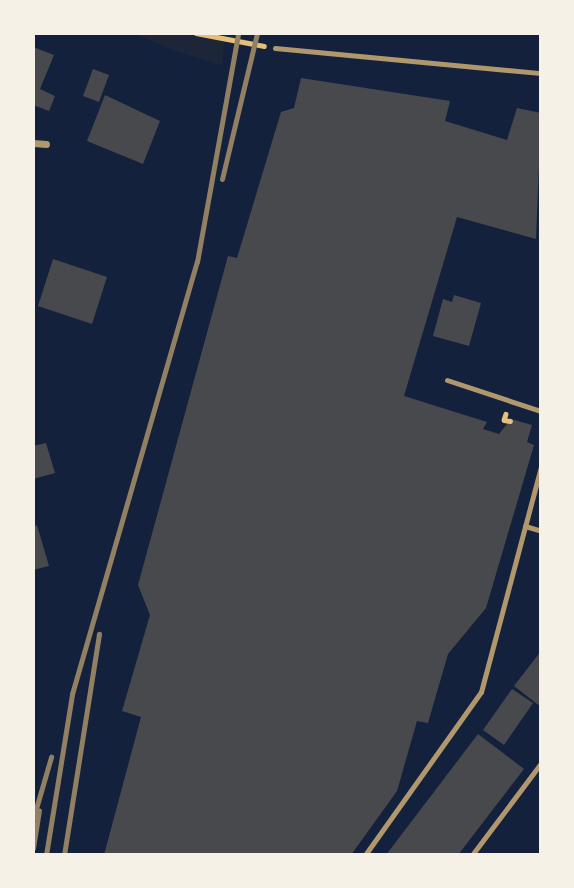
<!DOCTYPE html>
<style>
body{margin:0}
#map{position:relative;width:574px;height:888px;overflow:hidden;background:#14213d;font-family:"Noto Serif",serif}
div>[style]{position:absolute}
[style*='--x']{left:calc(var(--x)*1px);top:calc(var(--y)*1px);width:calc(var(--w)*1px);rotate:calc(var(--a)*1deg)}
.green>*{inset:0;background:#1d2539}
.building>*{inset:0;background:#48494c}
.path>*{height:4.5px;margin:-2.25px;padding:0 2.25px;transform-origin:2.25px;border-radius:2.25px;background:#e5c07b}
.service>*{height:5px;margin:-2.5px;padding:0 2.5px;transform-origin:2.5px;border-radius:2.5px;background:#b1986c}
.minor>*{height:7px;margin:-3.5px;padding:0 3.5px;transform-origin:3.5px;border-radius:3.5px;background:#b1986c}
.rail>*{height:5px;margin:-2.5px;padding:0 2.5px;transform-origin:2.5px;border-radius:2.5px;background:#918062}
span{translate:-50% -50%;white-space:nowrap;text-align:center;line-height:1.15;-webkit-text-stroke:5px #f6f1e7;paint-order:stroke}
.frame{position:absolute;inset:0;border:35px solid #f6f1e7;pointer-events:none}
</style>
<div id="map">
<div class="green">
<div style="clip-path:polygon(133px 33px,225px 33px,222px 65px,175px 51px)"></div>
</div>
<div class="building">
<div style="clip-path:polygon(33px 47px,54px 55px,40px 89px,55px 96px,49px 111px,33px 105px)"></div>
<div style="clip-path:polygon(93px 69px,109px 75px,99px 102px,83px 96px)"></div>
<div style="clip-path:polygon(301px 78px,450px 101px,445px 121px,507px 140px,517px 108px,541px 113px,536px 239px,457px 217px,404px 396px,487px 422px,483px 429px,499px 434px,511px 419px,532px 425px,527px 442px,534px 445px,486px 608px,448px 654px,428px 723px,417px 721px,397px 791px,351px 855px,104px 855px,141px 717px,122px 711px,150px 615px,138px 585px,228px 256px,237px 258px,281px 112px,294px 108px)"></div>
<div style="clip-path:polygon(105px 95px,160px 121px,143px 164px,87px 141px)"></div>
<div style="clip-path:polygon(53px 259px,107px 277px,92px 324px,38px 306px)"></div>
<div style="clip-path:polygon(454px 295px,481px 303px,469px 346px,433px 336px,443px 299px,452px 302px)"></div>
<div style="clip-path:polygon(46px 443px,55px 473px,33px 479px,33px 446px)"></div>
<div style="clip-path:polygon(37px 525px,49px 566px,33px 570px,33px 527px)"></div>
<div style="clip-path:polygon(541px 651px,541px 707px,514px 686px)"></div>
<div style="clip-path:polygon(512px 689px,533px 703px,504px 745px,483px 730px)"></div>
<div style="clip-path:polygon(478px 734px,524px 769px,458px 855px,386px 855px)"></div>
</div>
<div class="path">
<div style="--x:196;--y:33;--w:69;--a:10.8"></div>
<div style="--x:506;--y:414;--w:6;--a:108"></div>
<div style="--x:504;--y:420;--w:6;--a:9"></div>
</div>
<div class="service">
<div style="--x:275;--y:48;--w:267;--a:5.4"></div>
<div style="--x:447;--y:380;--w:99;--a:18.3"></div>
<div style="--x:525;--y:526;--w:17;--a:17"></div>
<div style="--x:365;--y:855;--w:200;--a:-54.6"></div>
<div style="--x:481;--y:692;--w:233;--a:-75.1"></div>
<div style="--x:472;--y:855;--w:115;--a:-53.1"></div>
</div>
<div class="minor">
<div style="--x:33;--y:143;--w:13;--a:4"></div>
</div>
<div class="rail">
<div style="--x:222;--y:179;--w:150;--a:-76.5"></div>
<div style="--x:33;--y:819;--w:65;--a:-73.8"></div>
<div style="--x:33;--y:848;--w:38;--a:-81"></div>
<div style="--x:46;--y:855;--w:163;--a:-80.8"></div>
<div style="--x:72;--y:694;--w:450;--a:-73.9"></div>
<div style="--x:197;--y:262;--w:233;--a:-79.8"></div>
<div style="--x:64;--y:855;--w:224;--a:-81"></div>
</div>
<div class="frame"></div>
</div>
